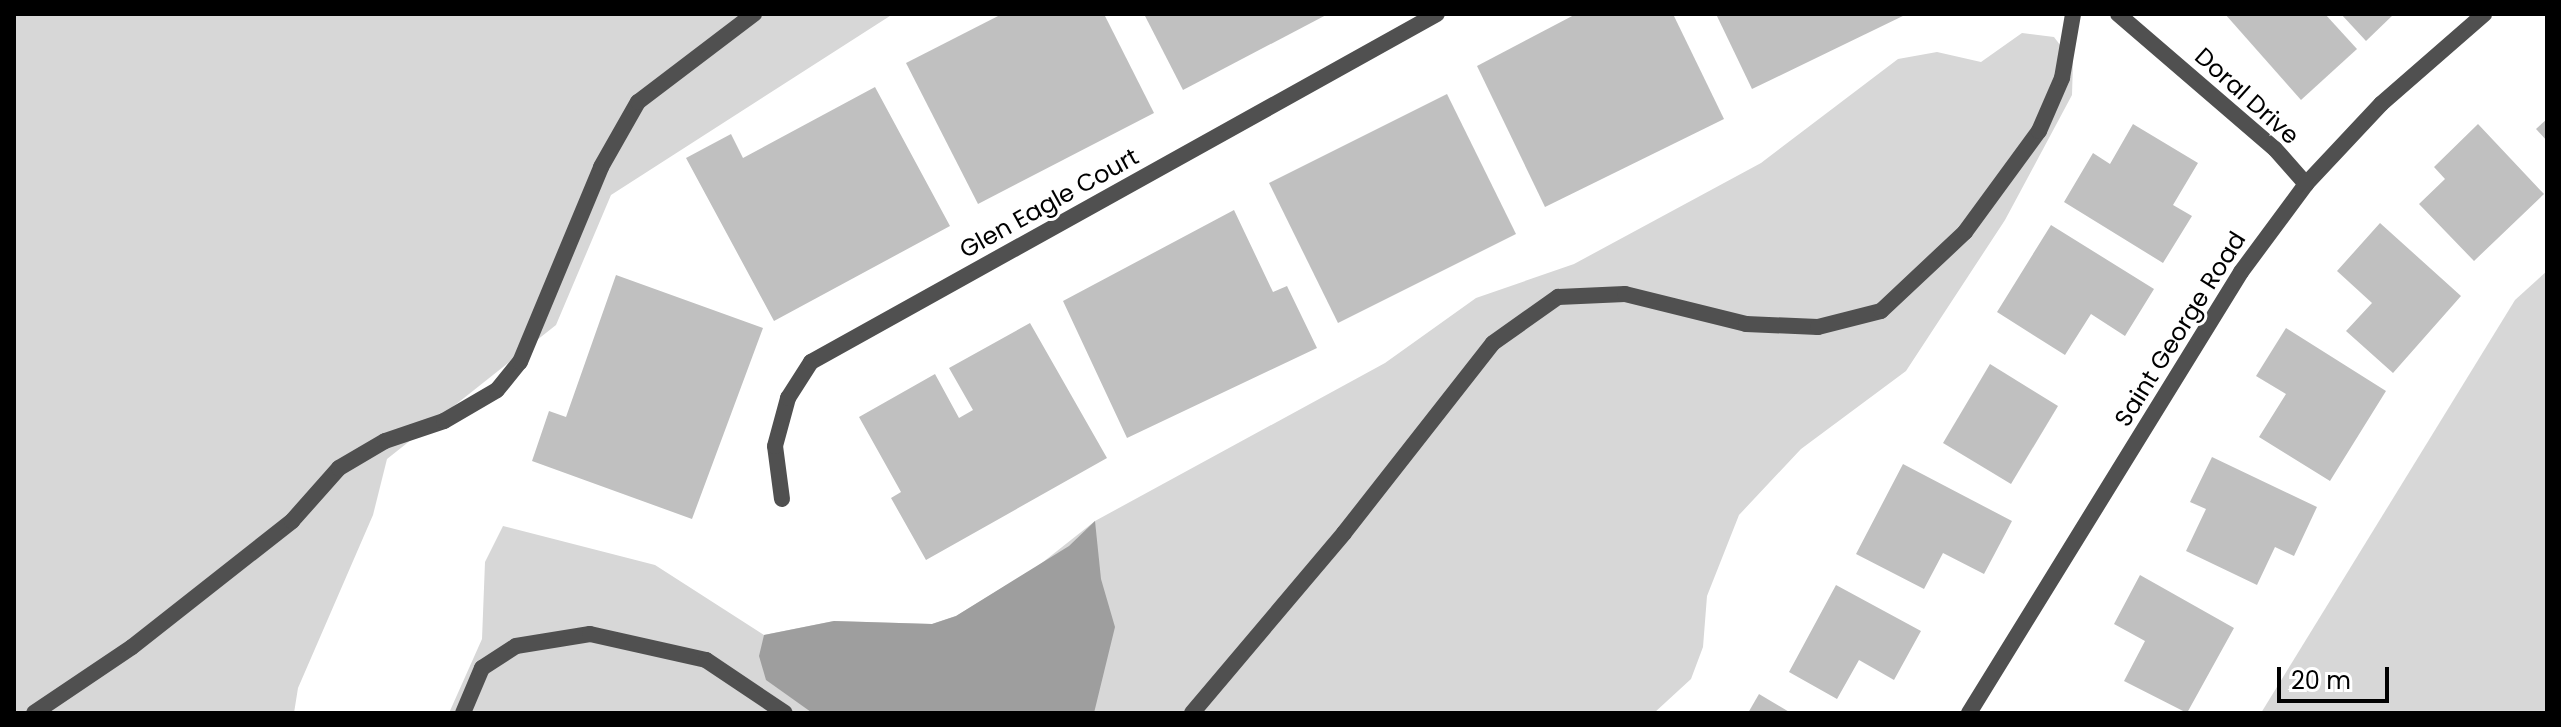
<!DOCTYPE html>
<style>
body{margin:0}
#map{position:relative;width:2561px;height:727px;overflow:hidden;background:#fff;font-family:Poppins,sans-serif}
div>[style]{position:absolute}
[style*='--x']{left:calc(var(--x)*1px);top:calc(var(--y)*1px);width:calc(var(--w)*1px);rotate:calc(var(--a)*1deg)}
.green>*{inset:0;background:#d7d7d7}
.water>*{inset:0;background:#9e9e9e}
.building>*{inset:0;background:#c0c0c0}
.lane>*{height:16px;margin:-8px;padding:0 8px;transform-origin:8px;border-radius:8px;background:#505050}
.street>*{height:16px;margin:-8px;padding:0 8px;transform-origin:8px;border-radius:8px;background:#505050}
span{translate:-50% -50%;white-space:nowrap;text-align:center;line-height:1.15;-webkit-text-stroke:6px #fff;paint-order:stroke}
.street-label{font-size:24px;color:#000}
.frame{position:absolute;inset:0;border:16px solid #000;pointer-events:none}
.scale{position:absolute;left:2277px;top:667px;width:112px;height:36px;box-sizing:border-box;border:4px solid #000;border-top:0;padding-left:10px;font-size:24px;line-height:28px;white-space:nowrap;color:#000;-webkit-text-stroke:6px #fff;paint-order:stroke}
</style>
<div id="map">
<div class="green">
<div style="clip-path:polygon(14px 14px,893px 14px,611px 195px,556px 325px,387px 459px,373px 515px,298px 688px,294px 713px,14px 713px)"></div>
<div style="clip-path:polygon(2022px 33px,2054px 37px,2073px 62px,2072px 95px,2005px 220px,1906px 371px,1801px 449px,1739px 515px,1707px 596px,1703px 647px,1691px 679px,1654px 713px,449px 713px,482px 639px,485px 562px,503px 526px,655px 565px,764px 635px,834px 621px,932px 624px,956px 616px,1038px 566px,1095px 521px,1385px 363px,1476px 298px,1574px 264px,1761px 163px,1898px 59px,1937px 52px,1981px 62px)"></div>
<div style="clip-path:polygon(2547px 271px,2547px 713px,2261px 713px,2515px 300px)"></div>
</div>
<div class="water">
<div style="clip-path:polygon(1095px 521px,1101px 579px,1115px 627px,1094px 713px,811px 712px,766px 680px,759px 656px,764px 635px,834px 621px,932px 624px,956px 616px,1069px 546px)"></div>
</div>
<div class="building">
<div style="clip-path:polygon(1002px 14px,1104px 14px,1154px 113px,978px 204px,906px 63px)"></div>
<div style="clip-path:polygon(1144px 14px,1328px 14px,1183px 90px)"></div>
<div style="clip-path:polygon(1576px 14px,1673px 14px,1724px 119px,1545px 207px,1477px 66px)"></div>
<div style="clip-path:polygon(1716px 14px,1907px 14px,1752px 89px)"></div>
<div style="clip-path:polygon(2225px 14px,2325px 14px,2357px 49px,2301px 100px)"></div>
<div style="clip-path:polygon(2341px 14px,2394px 14px,2366px 41px)"></div>
<div style="clip-path:polygon(875px 87px,950px 226px,774px 321px,686px 158px,731px 134px,743px 158px)"></div>
<div style="clip-path:polygon(1447px 94px,1516px 234px,1338px 323px,1269px 183px)"></div>
<div style="clip-path:polygon(2547px 119px,2547px 141px,2536px 129px)"></div>
<div style="clip-path:polygon(2133px 124px,2198px 163px,2173px 205px,2192px 216px,2163px 263px,2064px 202px,2093px 153px,2110px 164px)"></div>
<div style="clip-path:polygon(2478px 124px,2544px 194px,2474px 261px,2419px 204px,2445px 179px,2434px 167px)"></div>
<div style="clip-path:polygon(1234px 210px,1273px 292px,1287px 286px,1317px 348px,1127px 438px,1063px 301px)"></div>
<div style="clip-path:polygon(2380px 223px,2461px 296px,2393px 373px,2346px 331px,2372px 303px,2337px 271px)"></div>
<div style="clip-path:polygon(2051px 225px,2154px 289px,2125px 336px,2091px 314px,2065px 355px,1997px 312px)"></div>
<div style="clip-path:polygon(616px 275px,763px 328px,692px 519px,532px 461px,549px 411px,566px 417px)"></div>
<div style="clip-path:polygon(1030px 323px,1107px 458px,926px 560px,891px 498px,901px 492px,859px 417px,935px 374px,959px 418px,973px 410px,949px 368px)"></div>
<div style="clip-path:polygon(2286px 328px,2386px 391px,2330px 481px,2259px 437px,2286px 394px,2256px 376px)"></div>
<div style="clip-path:polygon(1990px 364px,2058px 406px,2011px 484px,1943px 443px)"></div>
<div style="clip-path:polygon(2212px 457px,2317px 507px,2294px 556px,2275px 547px,2257px 585px,2186px 551px,2206px 509px,2190px 502px)"></div>
<div style="clip-path:polygon(1903px 464px,2012px 521px,1984px 574px,1943px 553px,1924px 589px,1856px 554px)"></div>
<div style="clip-path:polygon(2140px 575px,2234px 628px,2187px 713px,2124px 681px,2145px 641px,2114px 624px)"></div>
<div style="clip-path:polygon(1836px 585px,1921px 631px,1894px 680px,1859px 660px,1837px 699px,1789px 672px)"></div>
<div style="clip-path:polygon(1759px 694px,1791px 713px,1748px 713px)"></div>
</div>
<div class="lane">
<div style="--x:34;--y:713;--w:118;--a:-34"></div>
<div style="--x:132;--y:647;--w:204;--a:-38.2"></div>
<div style="--x:292;--y:521;--w:71;--a:-48.4"></div>
<div style="--x:339;--y:468;--w:53;--a:-30.4"></div>
<div style="--x:385;--y:441;--w:62;--a:-18.7"></div>
<div style="--x:444;--y:421;--w:61;--a:-30.3"></div>
<div style="--x:497;--y:390;--w:36;--a:-51"></div>
<div style="--x:520;--y:362;--w:211;--a:-67.4"></div>
<div style="--x:601;--y:167;--w:75;--a:-60.4"></div>
<div style="--x:638;--y:102;--w:146;--a:-37.2"></div>
<div style="--x:463;--y:713;--w:49;--a:-67.1"></div>
<div style="--x:482;--y:668;--w:40;--a:-32.9"></div>
<div style="--x:516;--y:646;--w:75;--a:-9.2"></div>
<div style="--x:590;--y:634;--w:119;--a:12.6"></div>
<div style="--x:706;--y:660;--w:95;--a:33.9"></div>
<div style="--x:1192;--y:713;--w:236;--a:-49.8"></div>
<div style="--x:1344;--y:533;--w:241;--a:-51.9"></div>
<div style="--x:1493;--y:343;--w:80;--a:-35.3"></div>
<div style="--x:1558;--y:297;--w:67;--a:-2.6"></div>
<div style="--x:1625;--y:294;--w:125;--a:13.9"></div>
<div style="--x:1746;--y:324;--w:72;--a:2.4"></div>
<div style="--x:1818;--y:327;--w:65;--a:-14.3"></div>
<div style="--x:1881;--y:311;--w:115;--a:-43.2"></div>
<div style="--x:1965;--y:232;--w:125;--a:-53.8"></div>
<div style="--x:2039;--y:131;--w:58;--a:-66.5"></div>
<div style="--x:2062;--y:78;--w:65;--a:-80.2"></div>
</div>
<div class="street">
<div style="--x:2118;--y:14;--w:207;--a:40.7"></div>
<div style="--x:2275;--y:149;--w:47;--a:48.5"></div>
<div style="--x:782;--y:499;--w:53;--a:-97.5"></div>
<div style="--x:775;--y:446;--w:50;--a:-74.8"></div>
<div style="--x:788;--y:398;--w:43;--a:-57.4"></div>
<div style="--x:811;--y:362;--w:716;--a:-29.07"></div>
<div style="--x:1969;--y:713;--w:518;--a:-58.33"></div>
<div style="--x:2241;--y:272;--w:109;--a:-53.5"></div>
<div style="--x:2306;--y:184;--w:110;--a:-46.8"></div>
<div style="--x:2381;--y:104;--w:137;--a:-41.1"></div>
</div>
<div class="street-label">
<span style="left:2247px;top:96px;rotate:42deg">Doral Drive</span>
<span style="left:1049px;top:203px;rotate:-29deg">Glen Eagle Court</span>
<span style="left:2180px;top:329px;rotate:-58deg">Saint George Road</span>
</div>
<div class="frame"></div>
<div class="scale">20 m</div>
</div>
